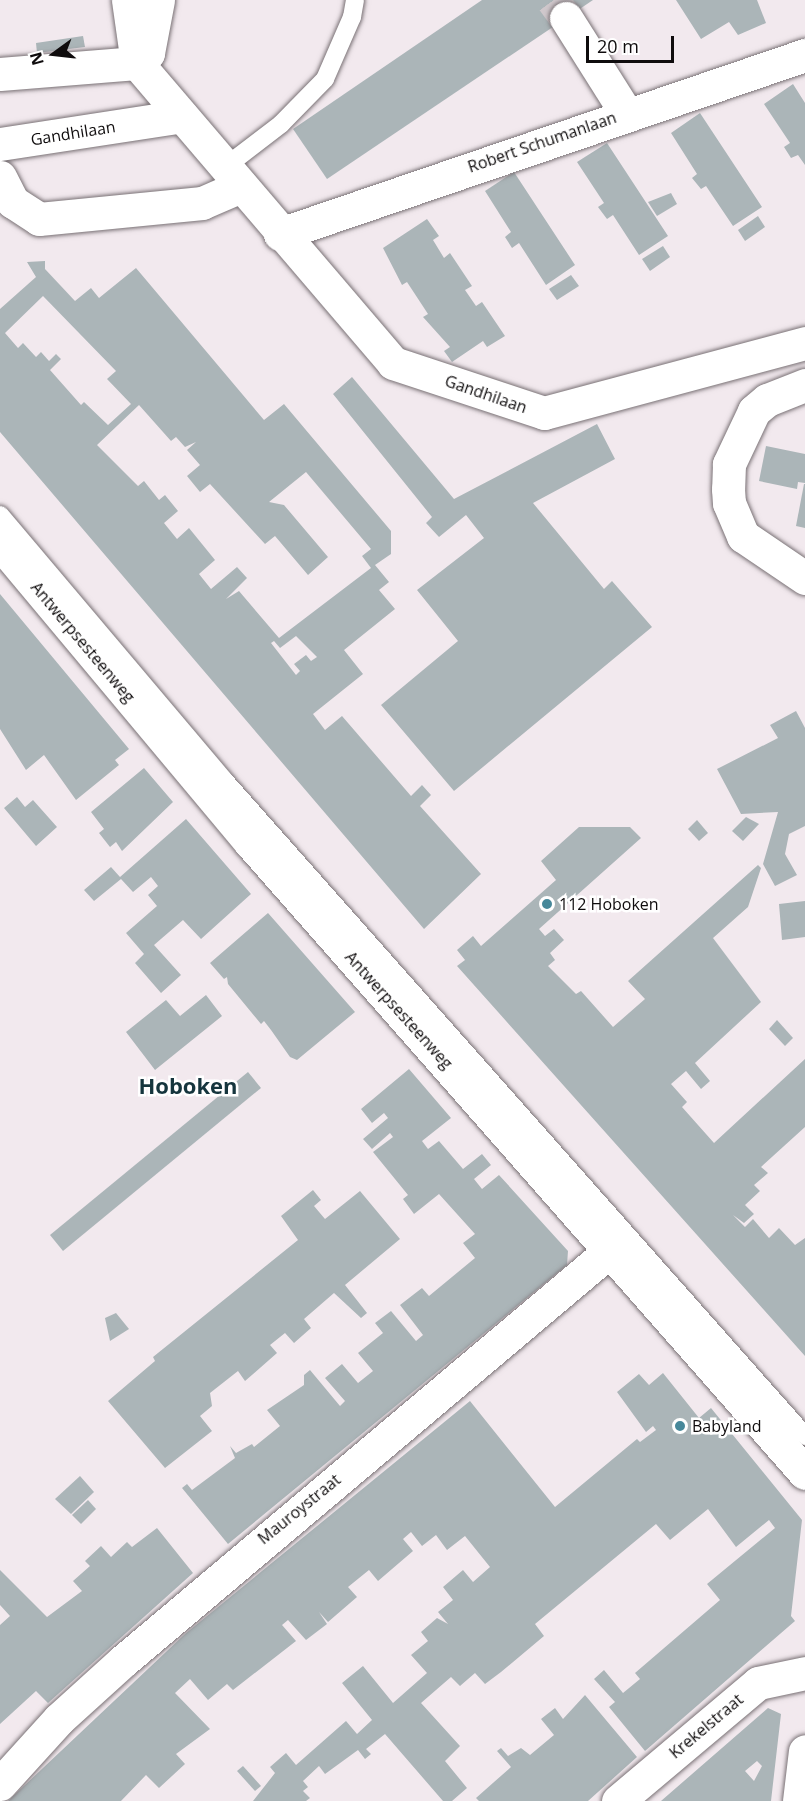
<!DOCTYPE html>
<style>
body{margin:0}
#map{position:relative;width:805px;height:1801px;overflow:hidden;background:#f2e9ee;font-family:"Open Sans",sans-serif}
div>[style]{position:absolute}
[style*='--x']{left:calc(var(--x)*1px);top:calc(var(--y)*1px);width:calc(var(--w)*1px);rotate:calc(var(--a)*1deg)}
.building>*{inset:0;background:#abb5b8}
.minor-tunnel>*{height:33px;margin-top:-16.5px;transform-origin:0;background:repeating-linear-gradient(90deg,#d0c8cc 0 33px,transparent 0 49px)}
.roads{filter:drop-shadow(0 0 2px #797175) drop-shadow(0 0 2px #797175)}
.service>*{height:18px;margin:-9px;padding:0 9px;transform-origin:9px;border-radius:9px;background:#fff}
.minor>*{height:33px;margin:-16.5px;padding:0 16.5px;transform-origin:16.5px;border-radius:16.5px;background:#fff}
.tertiary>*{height:33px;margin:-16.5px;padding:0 16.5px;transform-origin:16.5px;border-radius:16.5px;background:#fff}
.dots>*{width:16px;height:16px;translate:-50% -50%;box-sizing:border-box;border:3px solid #fff;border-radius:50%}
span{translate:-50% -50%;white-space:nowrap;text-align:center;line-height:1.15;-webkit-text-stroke:5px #fff;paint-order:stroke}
.street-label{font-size:16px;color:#0f0c0d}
.poi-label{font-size:16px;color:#0f0c0d}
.left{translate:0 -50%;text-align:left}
.district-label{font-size:22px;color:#15353d;font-weight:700}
.north{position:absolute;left:24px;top:24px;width:60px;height:60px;-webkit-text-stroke:4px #fff;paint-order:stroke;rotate:255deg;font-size:16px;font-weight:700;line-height:24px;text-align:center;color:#0f0c0d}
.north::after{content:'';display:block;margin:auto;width:21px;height:27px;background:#0f0c0d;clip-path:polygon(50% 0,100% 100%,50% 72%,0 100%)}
.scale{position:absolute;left:586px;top:36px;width:88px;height:27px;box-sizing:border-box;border:3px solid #0f0c0d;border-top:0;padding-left:8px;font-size:18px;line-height:21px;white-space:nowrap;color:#0f0c0d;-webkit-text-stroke:4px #fff;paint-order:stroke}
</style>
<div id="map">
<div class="building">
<div style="clip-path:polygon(482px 0,593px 0,327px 179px,293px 129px)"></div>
<div style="clip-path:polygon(676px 0,757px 0,766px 23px,738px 35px,729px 22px,701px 39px)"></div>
<div style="clip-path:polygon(83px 36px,85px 47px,37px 53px,36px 43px)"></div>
<div style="clip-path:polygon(793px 84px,805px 103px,805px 165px,798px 155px,791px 158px,784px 147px,790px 143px,764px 104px)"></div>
<div style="clip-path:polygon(700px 113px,762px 207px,733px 226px,706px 186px,701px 189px,692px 178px,697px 174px,671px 133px)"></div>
<div style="clip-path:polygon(607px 143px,668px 236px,639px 255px,613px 215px,607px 219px,598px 207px,604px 203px,577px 162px)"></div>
<div style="clip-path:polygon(514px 172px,575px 265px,546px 285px,519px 243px,512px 248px,505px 237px,511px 232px,485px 191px)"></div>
<div style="clip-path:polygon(671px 193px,677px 204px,657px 216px,648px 202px)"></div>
<div style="clip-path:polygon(758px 216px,765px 227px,745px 241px,738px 230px)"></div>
<div style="clip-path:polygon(427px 219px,439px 236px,433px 240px,444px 258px,450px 253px,472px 286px,465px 290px,476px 306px,482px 302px,505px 336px,487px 347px,483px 341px,452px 362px,444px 351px,450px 347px,423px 317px,428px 314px,407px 282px,402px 285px,383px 248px)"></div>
<div style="clip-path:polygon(663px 246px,670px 257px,650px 271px,642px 259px)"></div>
<div style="clip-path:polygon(evenodd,45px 261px,45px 269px,75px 301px,91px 288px,99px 298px,136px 268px,264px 420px,284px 404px,391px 531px,391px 554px,375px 565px,389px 582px,379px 590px,395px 609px,344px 650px,363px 674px,313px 714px,325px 730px,342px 716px,411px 796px,422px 785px,431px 795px,420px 806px,481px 874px,424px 929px,0 432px,0 309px,36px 277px,27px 262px,45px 261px,43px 296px,116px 371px,107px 379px,131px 404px,108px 425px,84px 402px,81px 405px,50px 370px,61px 359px,56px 354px,49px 361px,41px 352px,36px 357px,23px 343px,18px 348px,5px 333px,43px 296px,45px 261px,139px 405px,171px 441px,176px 437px,185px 447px,196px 442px,187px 450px,200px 465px,187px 476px,200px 492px,210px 484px,265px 544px,275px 536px,308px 575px,328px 557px,284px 505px,269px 502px,306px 472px,371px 549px,362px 556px,371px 568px,279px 638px,239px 591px,226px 599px,247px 578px,237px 567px,211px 589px,199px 574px,215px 560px,189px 528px,177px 539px,164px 523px,178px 511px,165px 495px,159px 500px,144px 481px,138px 486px,97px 445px,139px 405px,45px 261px,296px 636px,317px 657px,311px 661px,306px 655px,294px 664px,300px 671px,296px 675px,271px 643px,274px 641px,280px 648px,296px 636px)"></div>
<div style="clip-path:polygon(571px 275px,579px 286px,557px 300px,549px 289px)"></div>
<div style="clip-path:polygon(352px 377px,454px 499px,597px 424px,615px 459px,533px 503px,604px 589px,612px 581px,652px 627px,454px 791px,381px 705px,458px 641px,417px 590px,484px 538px,466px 515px,439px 537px,426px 523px,432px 517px,333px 394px)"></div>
<div style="clip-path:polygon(766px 446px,805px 454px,805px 483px,798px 482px,797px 489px,759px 481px)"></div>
<div style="clip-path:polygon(804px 484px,805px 484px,805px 528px,796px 526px)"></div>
<div style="clip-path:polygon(0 594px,129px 749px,115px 760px,119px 765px,76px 800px,44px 755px,26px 770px,0 729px)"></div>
<div style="clip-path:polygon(796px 711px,805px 728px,805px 826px,789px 834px,785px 854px,797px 875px,775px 886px,763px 864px,778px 812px,741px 814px,717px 769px,778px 738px,770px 725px)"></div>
<div style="clip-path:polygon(144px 768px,173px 802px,122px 851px,116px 842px,110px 847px,99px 833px,104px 829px,91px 812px)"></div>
<div style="clip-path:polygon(17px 797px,25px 807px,33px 800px,57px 827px,36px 846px,4px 808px)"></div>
<div style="clip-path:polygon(746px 817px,759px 824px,743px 841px,732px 831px)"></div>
<div style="clip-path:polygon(186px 819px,251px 894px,201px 939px,183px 920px,154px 945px,181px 975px,161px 993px,135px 963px,144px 954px,126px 933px,157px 906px,148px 895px,158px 886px,151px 877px,133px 892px,121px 879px,94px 901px,84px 890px,111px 867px,120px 877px)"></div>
<div style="clip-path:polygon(697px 820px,708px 833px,699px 841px,688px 829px)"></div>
<div style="clip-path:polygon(579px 827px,630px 827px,641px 838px,539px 929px,545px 936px,554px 929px,564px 940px,550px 953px,555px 960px,548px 966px,576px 994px,581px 991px,613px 1027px,645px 999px,628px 981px,758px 865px,761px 868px,748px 907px,713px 938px,761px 1002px,695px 1063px,710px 1081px,701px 1089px,686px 1071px,671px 1084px,687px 1102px,682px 1107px,714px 1143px,805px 1059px,805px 1127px,761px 1167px,768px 1173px,754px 1185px,760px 1191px,745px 1205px,754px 1214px,744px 1223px,733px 1215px,745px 1227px,753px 1219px,769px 1238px,779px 1228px,795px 1245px,805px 1238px,805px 1356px,457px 966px,465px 960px,457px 950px,473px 936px,481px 946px,556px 880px,541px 861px)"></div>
<div style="clip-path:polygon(805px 901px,805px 937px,782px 940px,779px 904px)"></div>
<div style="clip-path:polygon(268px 913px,355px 1012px,297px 1060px,290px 1057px,271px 1030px,264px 1021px,261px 1024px,228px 984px,227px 977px,224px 979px,210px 963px)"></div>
<div style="clip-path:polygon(206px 995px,222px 1016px,155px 1070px,126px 1032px,166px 1000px,180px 1016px)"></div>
<div style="clip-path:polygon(777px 1020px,793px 1038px,785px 1046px,769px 1029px)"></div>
<div style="clip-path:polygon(409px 1069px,451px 1118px,422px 1141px,428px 1149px,439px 1141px,463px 1169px,482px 1154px,491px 1165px,474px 1179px,482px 1189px,499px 1175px,568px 1251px,567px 1265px,228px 1544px,182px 1488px,187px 1484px,192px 1490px,235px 1458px,230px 1446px,236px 1453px,252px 1444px,254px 1447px,280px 1426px,267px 1410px,304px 1385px,304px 1375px,310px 1370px,340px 1406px,345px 1401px,325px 1378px,342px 1364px,358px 1383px,373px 1371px,358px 1353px,383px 1333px,375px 1323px,391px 1311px,416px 1341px,423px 1335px,400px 1305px,422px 1288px,429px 1296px,475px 1258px,463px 1243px,475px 1234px,439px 1194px,414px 1214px,403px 1199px,408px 1195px,373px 1152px,393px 1137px,390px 1133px,372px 1149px,363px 1139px,388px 1118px,384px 1113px,372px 1123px,361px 1109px)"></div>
<div style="clip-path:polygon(248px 1072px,261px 1088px,63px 1251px,50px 1235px)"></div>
<div style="clip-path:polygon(313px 1190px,321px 1200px,314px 1206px,325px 1219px,360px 1191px,400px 1239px,345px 1285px,367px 1313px,361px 1318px,334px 1293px,304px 1319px,311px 1328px,294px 1343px,285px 1333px,270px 1345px,277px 1353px,245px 1381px,238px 1371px,210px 1393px,212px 1406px,200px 1416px,212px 1431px,165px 1468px,108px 1401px,155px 1361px,153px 1357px,298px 1240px,281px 1216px)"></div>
<div style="clip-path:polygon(116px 1313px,129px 1329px,110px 1341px,105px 1318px)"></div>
<div style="clip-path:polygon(663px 1373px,699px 1418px,711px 1408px,802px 1520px,791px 1616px,795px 1621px,645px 1751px,609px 1707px,615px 1702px,594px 1679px,604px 1670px,623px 1693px,640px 1679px,635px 1673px,720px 1600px,707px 1584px,775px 1528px,769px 1520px,736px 1547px,708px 1509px,670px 1540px,656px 1524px,535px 1624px,544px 1636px,501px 1672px,485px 1684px,475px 1673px,460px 1686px,451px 1677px,421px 1703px,460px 1746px,445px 1761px,467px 1788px,452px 1801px,443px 1801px,385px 1734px,366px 1749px,371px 1754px,365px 1759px,358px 1750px,325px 1774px,319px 1766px,303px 1781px,308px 1787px,303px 1791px,310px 1798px,306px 1801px,253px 1801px,275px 1773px,270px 1767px,286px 1753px,296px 1765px,346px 1721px,357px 1734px,372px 1720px,342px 1683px,363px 1666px,393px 1703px,427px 1673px,411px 1655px,428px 1641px,421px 1632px,437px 1618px,448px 1624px,438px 1612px,453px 1600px,443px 1587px,463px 1570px,473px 1582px,490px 1567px,465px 1536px,447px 1550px,436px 1535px,422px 1546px,411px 1532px,403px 1539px,413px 1551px,378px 1581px,369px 1570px,348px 1587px,357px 1597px,328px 1622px,319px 1612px,327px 1624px,306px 1640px,288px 1620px,282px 1625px,296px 1641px,233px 1690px,227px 1684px,208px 1700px,190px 1679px,175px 1693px,210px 1729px,176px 1754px,185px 1764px,159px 1788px,146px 1775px,121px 1801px,8px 1801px,185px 1634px,470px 1401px,555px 1507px,637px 1439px,640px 1442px,656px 1430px,653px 1426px,646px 1432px,617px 1392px,639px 1374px,649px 1385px)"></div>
<div style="clip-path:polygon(80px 1476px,94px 1492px,71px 1514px,55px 1499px)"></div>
<div style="clip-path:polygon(88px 1500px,96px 1509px,81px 1524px,72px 1515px)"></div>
<div style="clip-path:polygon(157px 1528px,193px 1573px,48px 1703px,36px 1691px,0 1724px,0 1625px,10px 1616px,0 1605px,0 1570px,47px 1617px,82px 1591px,73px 1581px,90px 1566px,85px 1561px,101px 1546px,111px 1557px,127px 1542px,132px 1547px)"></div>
<div style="clip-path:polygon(585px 1695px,637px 1757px,588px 1801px,479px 1801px,476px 1798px,511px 1767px,497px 1751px,501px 1748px,508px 1756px,521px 1748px,530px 1755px,554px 1735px,541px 1719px,555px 1708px,563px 1719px)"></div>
<div style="clip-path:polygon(evenodd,768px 1708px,781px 1714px,771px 1801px,661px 1801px,768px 1708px,757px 1761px,762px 1766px,754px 1781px,745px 1771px,757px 1761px)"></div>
<div style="clip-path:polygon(243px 1766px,261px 1786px,255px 1791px,237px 1771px)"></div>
</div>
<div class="minor-tunnel">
<div style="--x:553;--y:0;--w:22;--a:54"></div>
</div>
<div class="roads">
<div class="service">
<div style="--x:225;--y:167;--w:71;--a:-37.5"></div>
<div style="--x:281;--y:124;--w:63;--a:-45.6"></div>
<div style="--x:325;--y:79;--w:68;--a:-66.5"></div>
<div style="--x:352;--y:17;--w:17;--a:-80"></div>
<div style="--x:0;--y:515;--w:346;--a:49.8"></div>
<div style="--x:223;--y:779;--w:878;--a:48.46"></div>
</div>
<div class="minor">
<div style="--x:128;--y:0;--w:64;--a:81.9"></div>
<div style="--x:137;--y:63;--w:394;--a:49.5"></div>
<div style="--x:393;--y:363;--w:159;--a:18.3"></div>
<div style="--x:544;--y:413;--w:270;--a:-15"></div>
<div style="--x:566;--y:18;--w:112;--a:57.7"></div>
<div style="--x:0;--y:74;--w:137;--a:-4.6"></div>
<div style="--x:137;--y:63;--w:15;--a:-42"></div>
<div style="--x:148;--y:53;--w:54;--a:-79.3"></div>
<div style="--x:0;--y:144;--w:184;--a:-8.7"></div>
<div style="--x:0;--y:177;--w:28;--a:63"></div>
<div style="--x:13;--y:202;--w:31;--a:33"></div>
<div style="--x:39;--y:219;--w:164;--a:-5.6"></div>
<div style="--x:202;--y:203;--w:43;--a:-23.6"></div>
<div style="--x:280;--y:234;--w:555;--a:-18.83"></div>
<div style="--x:805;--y:385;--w:41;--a:158.5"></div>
<div style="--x:767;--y:400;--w:17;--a:140"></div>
<div style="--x:754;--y:411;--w:59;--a:115.3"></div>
<div style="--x:729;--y:464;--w:25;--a:92"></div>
<div style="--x:728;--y:489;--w:14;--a:86"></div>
<div style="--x:729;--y:503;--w:36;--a:67"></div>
<div style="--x:743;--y:536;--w:75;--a:34.1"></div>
<div style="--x:0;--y:1784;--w:88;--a:-47.8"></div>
<div style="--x:59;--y:1719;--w:86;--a:-42.2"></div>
<div style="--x:123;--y:1661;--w:639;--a:-40.12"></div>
<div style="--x:618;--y:1801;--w:183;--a:-40.1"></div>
<div style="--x:758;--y:1683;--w:48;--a:-12"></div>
</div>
<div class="tertiary">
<div style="--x:0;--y:543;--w:390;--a:50.1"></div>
<div style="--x:250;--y:842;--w:840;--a:48.67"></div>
<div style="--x:799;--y:1801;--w:50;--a:-83.2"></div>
</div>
</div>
<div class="dots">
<div style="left:547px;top:904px;background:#47889a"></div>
<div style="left:680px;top:1426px;background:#47889a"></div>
</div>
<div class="street-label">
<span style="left:73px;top:133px;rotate:-9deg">Gandhilaan</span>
<span style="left:542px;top:142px;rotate:-19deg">Robert Schumanlaan</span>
<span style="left:486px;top:394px;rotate:19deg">Gandhilaan</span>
<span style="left:83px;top:642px;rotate:50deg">Antwerpsesteenweg</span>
<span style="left:399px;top:1010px;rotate:48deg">Antwerpsesteenweg</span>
<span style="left:299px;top:1509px;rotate:-39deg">Mauroystraat</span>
<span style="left:706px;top:1726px;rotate:-40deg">Krekelstraat</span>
</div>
<div class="poi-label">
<span class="left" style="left:559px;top:904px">112 Hoboken</span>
<span class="left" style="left:692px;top:1426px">Babyland</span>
</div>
<div class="district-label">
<span style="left:188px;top:1086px">Hoboken</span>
</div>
<div class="north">N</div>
<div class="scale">20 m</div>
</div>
